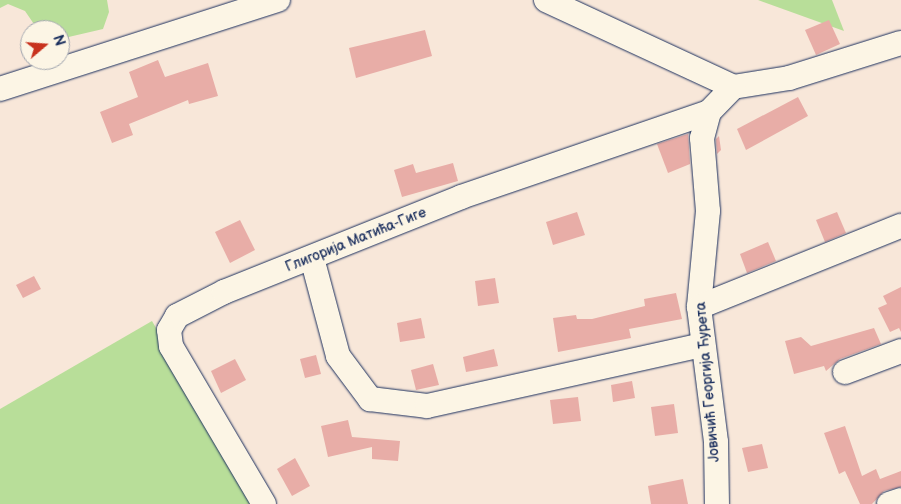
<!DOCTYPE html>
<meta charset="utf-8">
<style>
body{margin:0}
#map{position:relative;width:901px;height:504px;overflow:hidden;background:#f8e7d9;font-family:"Balsamiq Sans",sans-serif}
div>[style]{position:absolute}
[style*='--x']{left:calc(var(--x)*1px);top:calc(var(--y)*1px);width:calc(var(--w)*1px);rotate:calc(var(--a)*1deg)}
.green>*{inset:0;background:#b8de99}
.building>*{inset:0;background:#e8ada7}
.roads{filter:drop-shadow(0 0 1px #1b2f5e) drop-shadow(0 0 1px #1b2f5e)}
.minor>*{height:24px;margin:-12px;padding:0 12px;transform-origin:12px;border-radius:12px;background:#fcf5e5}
span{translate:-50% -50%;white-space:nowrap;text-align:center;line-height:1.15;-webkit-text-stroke:4px #fcf5e5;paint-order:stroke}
.street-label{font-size:14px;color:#1b2f5e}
.north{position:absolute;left:20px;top:20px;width:50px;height:50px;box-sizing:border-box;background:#fcf5e5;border:1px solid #a2a6af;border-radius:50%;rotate:72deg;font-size:14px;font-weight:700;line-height:20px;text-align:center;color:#1b2f5e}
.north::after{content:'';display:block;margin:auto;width:18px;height:22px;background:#c8321e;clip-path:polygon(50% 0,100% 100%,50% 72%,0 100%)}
</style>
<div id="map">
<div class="green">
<div style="clip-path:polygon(0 0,107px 0,109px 12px,103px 29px,60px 39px,60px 30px,38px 30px,25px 11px,8px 4px,0 8px)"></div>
<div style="clip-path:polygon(758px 0,832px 0,844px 31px)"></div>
<div style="clip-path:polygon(152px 321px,257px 504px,0 504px,0 409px)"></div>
</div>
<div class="building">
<div style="clip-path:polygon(829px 20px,840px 44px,816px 55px,805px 30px)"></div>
<div style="clip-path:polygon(425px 30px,432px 56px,356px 78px,349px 48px)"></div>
<div style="clip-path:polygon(158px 60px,165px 77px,208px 63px,218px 96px,189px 104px,188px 100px,129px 124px,133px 135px,112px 143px,100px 112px,138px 97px,129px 72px)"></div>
<div style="clip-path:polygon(798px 97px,808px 116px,746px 150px,737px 129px)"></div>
<div style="clip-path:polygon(688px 134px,690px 164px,668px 173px,657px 144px)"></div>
<div style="clip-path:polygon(719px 136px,721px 150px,717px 154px,716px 139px)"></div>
<div style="clip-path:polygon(453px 163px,458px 181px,402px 197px,394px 170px,413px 164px,416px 173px)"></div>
<div style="clip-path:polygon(577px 212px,585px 235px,553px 245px,546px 222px)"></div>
<div style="clip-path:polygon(837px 212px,846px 233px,825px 242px,816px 220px)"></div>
<div style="clip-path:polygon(240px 220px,255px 250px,230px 263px,215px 232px)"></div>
<div style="clip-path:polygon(768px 242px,776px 261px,747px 273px,740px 254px)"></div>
<div style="clip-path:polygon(34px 276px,41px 289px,23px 298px,16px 285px)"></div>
<div style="clip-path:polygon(495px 278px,499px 303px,478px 306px,475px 281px)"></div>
<div style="clip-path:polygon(901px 287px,901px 332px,899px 328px,890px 332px,878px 308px,887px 304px,883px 296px)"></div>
<div style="clip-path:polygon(676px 293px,682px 319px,629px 329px,631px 338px,558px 352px,553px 318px,576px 315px,577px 319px,592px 319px,645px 306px,644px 299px)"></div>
<div style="clip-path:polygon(421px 318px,425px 338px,400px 342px,397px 323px)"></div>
<div style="clip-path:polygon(874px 328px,881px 344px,840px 359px,826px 371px,824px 366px,794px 374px,785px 341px,801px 337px,811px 346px)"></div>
<div style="clip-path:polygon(494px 349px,498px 366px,466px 372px,463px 357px)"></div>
<div style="clip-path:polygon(316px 355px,321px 374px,305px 378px,300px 359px)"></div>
<div style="clip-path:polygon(235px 359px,246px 380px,221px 393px,211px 371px)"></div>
<div style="clip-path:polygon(433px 364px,439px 385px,416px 390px,411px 370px)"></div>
<div style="clip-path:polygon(632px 381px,635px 398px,613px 402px,611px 385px)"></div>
<div style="clip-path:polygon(578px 397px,581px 421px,553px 424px,550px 400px)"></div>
<div style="clip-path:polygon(674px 404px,678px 433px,655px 436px,651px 407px)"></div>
<div style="clip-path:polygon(348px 420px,352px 437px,400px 441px,398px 461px,372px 459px,372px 447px,328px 457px,321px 426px)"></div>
<div style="clip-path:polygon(845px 426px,862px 476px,876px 469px,880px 479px,901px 471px,901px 487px,884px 491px,872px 504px,860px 504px,845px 471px,839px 474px,824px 433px)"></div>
<div style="clip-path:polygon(762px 444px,768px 468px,748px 472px,742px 448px)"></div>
<div style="clip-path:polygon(295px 458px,310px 486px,292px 496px,277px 469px)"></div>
<div style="clip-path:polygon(683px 479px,688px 504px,651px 504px,648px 486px)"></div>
</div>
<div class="roads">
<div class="minor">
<div style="--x:546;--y:0;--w:206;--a:24.9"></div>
<div style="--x:733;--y:87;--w:57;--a:-9.1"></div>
<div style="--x:789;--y:78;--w:117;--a:-17.4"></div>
<div style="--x:0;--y:89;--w:292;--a:-17.8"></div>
<div style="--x:709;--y:112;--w:27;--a:105"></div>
<div style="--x:702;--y:138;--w:73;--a:85.3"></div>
<div style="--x:708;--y:211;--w:96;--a:95.4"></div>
<div style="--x:699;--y:307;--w:136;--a:82.8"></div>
<div style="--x:716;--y:442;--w:62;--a:89.1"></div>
<div style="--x:312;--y:258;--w:101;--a:75.1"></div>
<div style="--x:338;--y:356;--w:54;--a:53.3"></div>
<div style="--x:370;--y:399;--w:57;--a:7"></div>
<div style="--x:427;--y:406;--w:282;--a:-12.5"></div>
<div style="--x:699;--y:307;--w:218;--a:-21.9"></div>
<div style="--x:845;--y:372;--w:60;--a:-20.6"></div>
<div style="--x:264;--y:504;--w:183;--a:-120.5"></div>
<div style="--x:171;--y:346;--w:16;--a:-97"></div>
<div style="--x:169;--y:330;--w:16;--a:-60"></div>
<div style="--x:177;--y:316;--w:53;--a:-27.1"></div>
<div style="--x:224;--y:292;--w:255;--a:-21.8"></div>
<div style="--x:461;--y:197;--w:262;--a:-18.9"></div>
<div style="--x:709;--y:112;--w:35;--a:-46"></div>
<div style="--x:889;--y:504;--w:13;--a:-18"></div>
</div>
</div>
<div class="street-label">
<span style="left:356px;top:240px;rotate:-22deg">Глигорија Матића-Гиге</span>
<span style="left:708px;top:382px;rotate:-95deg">Јовичић Георгија Ћурета</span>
</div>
<div class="north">N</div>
</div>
